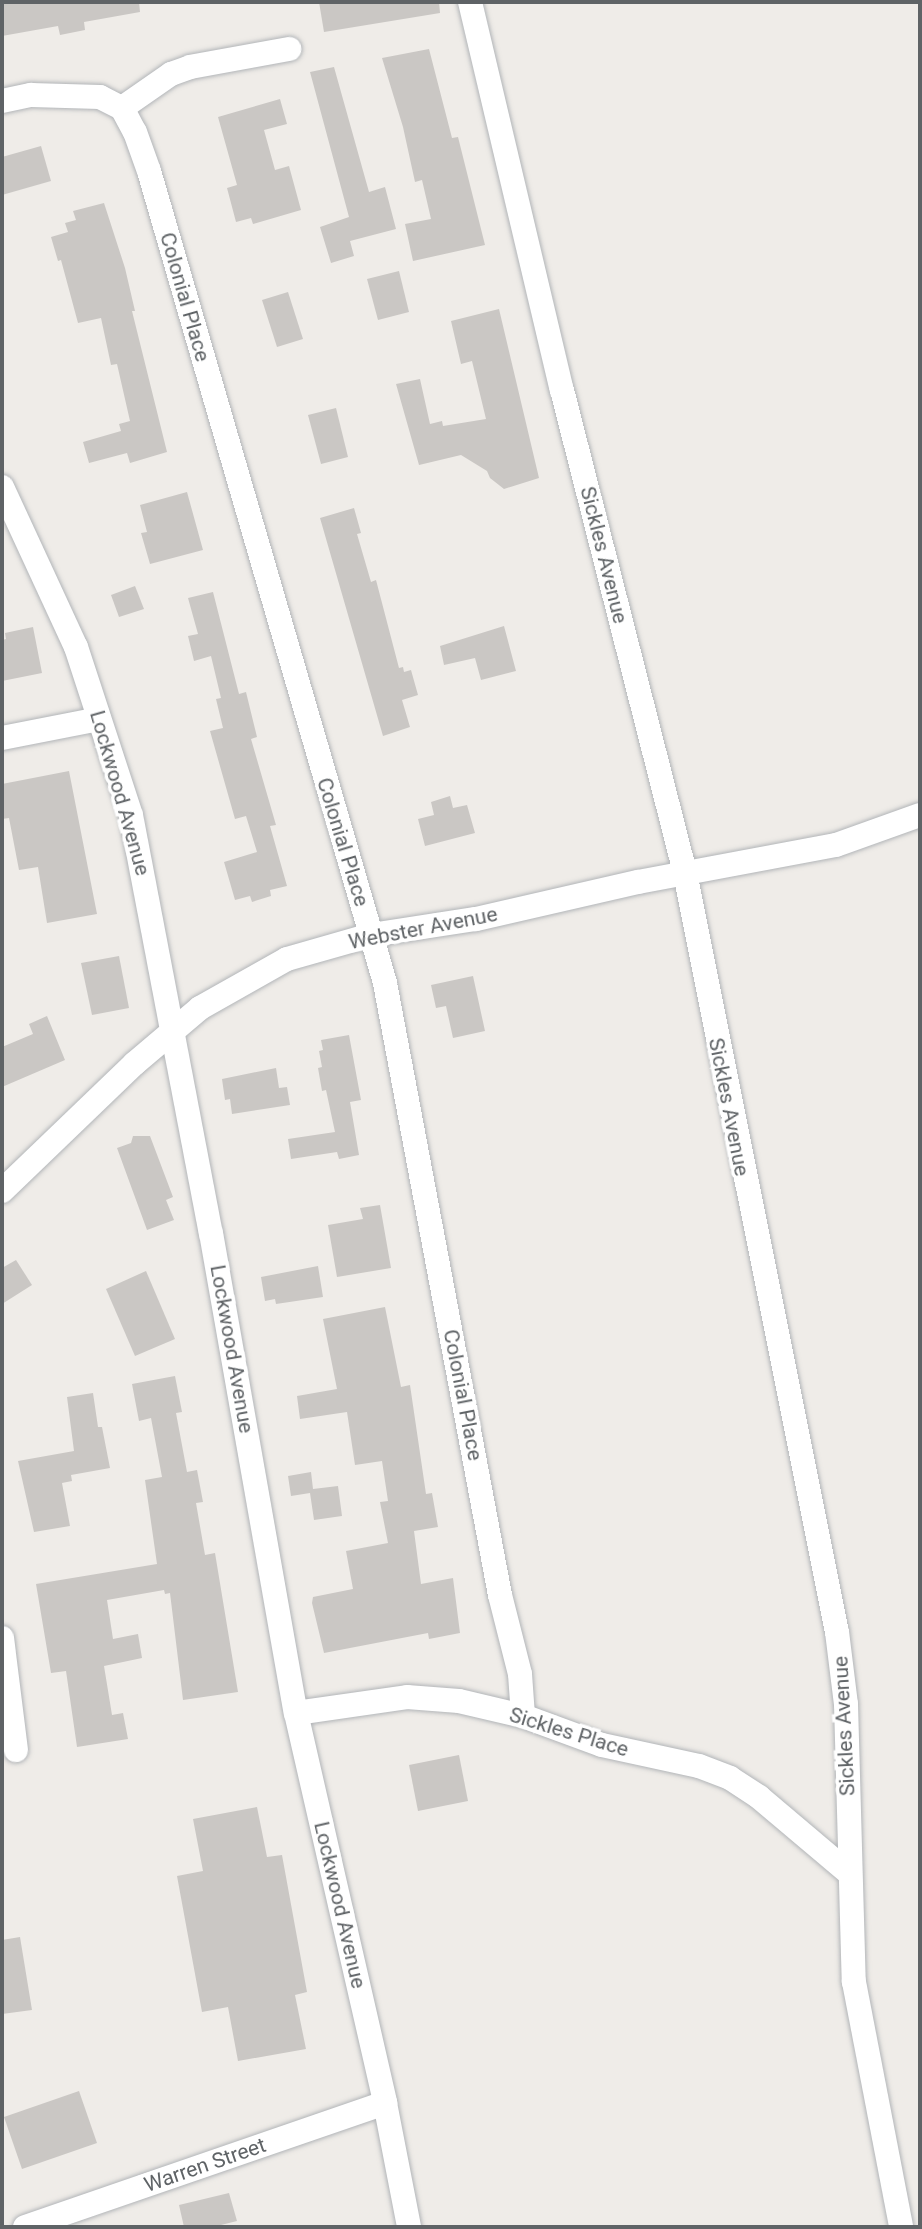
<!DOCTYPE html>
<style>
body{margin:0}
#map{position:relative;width:922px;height:2229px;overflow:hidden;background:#efece8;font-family:Roboto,sans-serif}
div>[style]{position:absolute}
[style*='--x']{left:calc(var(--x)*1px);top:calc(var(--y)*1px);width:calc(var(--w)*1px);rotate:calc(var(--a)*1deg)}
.building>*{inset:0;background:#cac7c4}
.roads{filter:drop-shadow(0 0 2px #b2b5b8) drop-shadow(0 0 2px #b2b5b8)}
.minor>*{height:24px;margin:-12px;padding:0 12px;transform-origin:12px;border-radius:12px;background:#fff}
span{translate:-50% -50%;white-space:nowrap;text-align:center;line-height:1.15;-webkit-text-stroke:7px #fff;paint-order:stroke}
.street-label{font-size:21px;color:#5f6366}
.frame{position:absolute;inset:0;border:4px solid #5f6366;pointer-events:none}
</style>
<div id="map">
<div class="building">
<div style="clip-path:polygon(2px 2px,139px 2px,140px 12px,84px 22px,85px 30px,60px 35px,58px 26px,2px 36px)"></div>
<div style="clip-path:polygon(319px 2px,439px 2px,440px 13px,324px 32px)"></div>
<div style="clip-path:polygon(429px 49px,452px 138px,458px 137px,485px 245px,413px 261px,405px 224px,431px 219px,422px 180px,415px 182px,403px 127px,382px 58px)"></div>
<div style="clip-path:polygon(334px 67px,369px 192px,385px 187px,396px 229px,350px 241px,354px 256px,331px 263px,320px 227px,349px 217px,310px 72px)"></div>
<div style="clip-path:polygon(280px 99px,287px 124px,264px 130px,275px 170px,289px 166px,301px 210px,253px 224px,251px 218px,236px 222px,227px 188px,237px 185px,218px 117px)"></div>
<div style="clip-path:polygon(41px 146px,51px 181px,2px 195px,2px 157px)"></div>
<div style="clip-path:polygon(104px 203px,125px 268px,135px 311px,132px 311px,167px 452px,130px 463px,127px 453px,89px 463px,83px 442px,121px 431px,119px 424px,130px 421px,117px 364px,111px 365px,101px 318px,78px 323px,61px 260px,58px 261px,51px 237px,68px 232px,65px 223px,76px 220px,73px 211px)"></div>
<div style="clip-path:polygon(399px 271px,409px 312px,378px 320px,367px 279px)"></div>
<div style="clip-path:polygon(288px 292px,303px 339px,277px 347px,262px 300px)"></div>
<div style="clip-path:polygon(499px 309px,539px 478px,504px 489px,490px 478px,487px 471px,461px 455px,419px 465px,396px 384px,420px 379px,430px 424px,442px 421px,443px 426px,486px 419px,472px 361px,461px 364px,451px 321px)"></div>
<div style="clip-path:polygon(336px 408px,348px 457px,321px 464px,308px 415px)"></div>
<div style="clip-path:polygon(187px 492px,203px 550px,150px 564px,141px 533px,147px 532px,140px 505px)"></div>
<div style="clip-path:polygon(354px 508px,361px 533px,357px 534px,371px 582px,376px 580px,399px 668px,403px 667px,404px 672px,411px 670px,418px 695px,402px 700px,410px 727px,383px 736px,320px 518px)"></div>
<div style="clip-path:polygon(135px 586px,144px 609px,119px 617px,111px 595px)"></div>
<div style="clip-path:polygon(213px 592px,239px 694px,246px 692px,257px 737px,251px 739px,276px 825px,270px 826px,287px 886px,270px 890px,271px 896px,252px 902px,250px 896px,235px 900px,224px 862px,257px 852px,246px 816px,235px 819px,210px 731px,223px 728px,216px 699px,221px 698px,211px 656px,194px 661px,188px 636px,198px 634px,188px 598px)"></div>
<div style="clip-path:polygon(504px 626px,516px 671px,481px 680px,475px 658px,444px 665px,440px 646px)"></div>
<div style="clip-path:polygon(33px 627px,42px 673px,2px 681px,2px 640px,6px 639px,5px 633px)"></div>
<div style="clip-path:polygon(69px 771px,97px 914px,47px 923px,38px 867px,19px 870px,9px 818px,2px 819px,2px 784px)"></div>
<div style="clip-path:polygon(450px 796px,453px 808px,467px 805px,475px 833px,425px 846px,418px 819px,434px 815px,431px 802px)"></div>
<div style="clip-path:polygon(119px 956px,129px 1008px,92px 1015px,81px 963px)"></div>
<div style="clip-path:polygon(473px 976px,485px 1031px,453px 1038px,446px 1006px,436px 1008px,431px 985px)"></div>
<div style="clip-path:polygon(47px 1016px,65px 1060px,2px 1087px,2px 1047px,33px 1034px,29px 1024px)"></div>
<div style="clip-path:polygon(349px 1035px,361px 1100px,350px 1102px,359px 1155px,339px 1159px,337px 1152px,291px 1159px,288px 1139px,335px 1132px,326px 1090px,322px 1091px,318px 1068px,322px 1067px,319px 1051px,323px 1050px,321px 1040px)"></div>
<div style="clip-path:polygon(276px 1068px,279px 1088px,287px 1087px,290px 1105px,232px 1114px,230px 1099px,225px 1100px,222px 1079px)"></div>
<div style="clip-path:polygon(133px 1136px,150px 1136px,173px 1197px,166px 1200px,174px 1220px,147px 1230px,117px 1148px,131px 1143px)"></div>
<div style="clip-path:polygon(380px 1205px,391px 1268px,337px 1277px,328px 1225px,363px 1219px,360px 1208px)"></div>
<div style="clip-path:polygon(16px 1260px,32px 1285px,2px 1304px,2px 1268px)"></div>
<div style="clip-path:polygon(318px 1266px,323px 1297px,276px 1304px,275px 1299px,265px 1301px,261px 1277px)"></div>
<div style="clip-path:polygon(146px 1271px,175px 1339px,135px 1356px,106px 1289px)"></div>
<div style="clip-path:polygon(385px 1307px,401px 1387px,410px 1385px,426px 1494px,432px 1493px,438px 1527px,414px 1531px,421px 1584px,453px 1578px,460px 1633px,429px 1639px,428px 1633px,324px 1653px,312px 1603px,313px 1597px,353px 1589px,346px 1551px,388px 1543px,380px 1502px,388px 1501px,382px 1461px,355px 1465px,347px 1412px,300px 1419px,297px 1396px,337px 1389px,323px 1319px)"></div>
<div style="clip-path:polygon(175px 1376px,182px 1412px,176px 1413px,187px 1472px,197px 1470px,203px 1502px,196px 1503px,205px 1555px,215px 1553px,238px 1692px,183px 1700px,170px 1593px,165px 1594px,164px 1590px,107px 1600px,113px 1639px,138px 1634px,142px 1658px,104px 1666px,112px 1715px,123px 1713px,128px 1739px,77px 1747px,66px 1671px,51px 1673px,36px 1584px,157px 1564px,145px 1480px,162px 1477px,151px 1418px,139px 1421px,132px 1384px)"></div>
<div style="clip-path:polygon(93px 1393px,98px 1427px,102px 1427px,110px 1468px,71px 1475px,72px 1481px,62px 1483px,70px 1526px,34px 1532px,18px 1461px,74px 1451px,67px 1397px)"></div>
<div style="clip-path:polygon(311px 1472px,313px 1489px,338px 1486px,342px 1516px,314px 1520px,310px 1493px,291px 1496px,288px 1476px)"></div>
<div style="clip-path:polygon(459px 1755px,468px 1801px,418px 1811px,409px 1765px)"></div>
<div style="clip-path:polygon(257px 1807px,267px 1857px,282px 1855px,307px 1992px,295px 1995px,306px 2049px,238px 2061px,228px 2007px,202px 2012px,177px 1876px,203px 1871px,193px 1819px)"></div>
<div style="clip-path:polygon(20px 1937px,32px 2010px,2px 2014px,2px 1940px)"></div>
<div style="clip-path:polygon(79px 2091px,97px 2143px,22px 2169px,4px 2117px)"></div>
<div style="clip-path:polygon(229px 2193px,237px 2221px,213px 2227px,184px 2227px,179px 2205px)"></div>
</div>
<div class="roads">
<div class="minor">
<div style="--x:470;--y:2;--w:399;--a:76.7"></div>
<div style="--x:562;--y:390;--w:498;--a:75.7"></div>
<div style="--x:685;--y:873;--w:774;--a:78.68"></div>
<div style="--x:837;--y:1632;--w:73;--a:82.9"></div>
<div style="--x:846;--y:1704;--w:278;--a:88.4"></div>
<div style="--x:854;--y:1982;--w:249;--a:79.1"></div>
<div style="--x:2;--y:101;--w:30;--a:-12"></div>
<div style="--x:31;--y:95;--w:69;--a:1.7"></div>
<div style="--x:100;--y:97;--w:25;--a:27"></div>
<div style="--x:122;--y:108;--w:27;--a:62"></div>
<div style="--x:135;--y:132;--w:41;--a:70.3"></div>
<div style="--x:149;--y:171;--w:846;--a:73.79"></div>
<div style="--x:385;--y:983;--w:623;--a:79.36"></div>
<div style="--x:500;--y:1595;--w:81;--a:75.8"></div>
<div style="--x:520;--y:1674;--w:42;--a:85.9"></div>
<div style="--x:122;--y:108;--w:60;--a:-34.8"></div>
<div style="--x:171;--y:74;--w:20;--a:-20"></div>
<div style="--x:190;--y:67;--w:101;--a:-10.3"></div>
<div style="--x:2;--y:487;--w:176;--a:65.2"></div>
<div style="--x:76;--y:647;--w:177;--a:71.9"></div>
<div style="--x:131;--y:815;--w:426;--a:79.2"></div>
<div style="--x:211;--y:1233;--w:487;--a:80"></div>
<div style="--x:296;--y:1713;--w:400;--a:77.1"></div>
<div style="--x:385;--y:2103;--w:126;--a:79"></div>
<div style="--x:2;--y:738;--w:99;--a:-11.1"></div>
<div style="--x:2;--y:1191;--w:183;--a:-43.9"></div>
<div style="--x:134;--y:1064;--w:87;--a:-40.3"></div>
<div style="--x:200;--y:1008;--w:100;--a:-29.4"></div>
<div style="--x:287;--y:959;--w:87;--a:-15.9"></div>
<div style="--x:371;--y:935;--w:106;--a:-8.7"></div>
<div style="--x:476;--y:919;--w:166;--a:-12.9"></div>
<div style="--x:638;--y:882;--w:201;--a:-10.6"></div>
<div style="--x:836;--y:845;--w:89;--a:-19.7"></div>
<div style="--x:2;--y:1638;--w:113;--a:82.9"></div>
<div style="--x:296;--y:1713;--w:112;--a:-8.2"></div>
<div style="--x:407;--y:1697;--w:52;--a:4.4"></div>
<div style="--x:459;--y:1701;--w:66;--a:13.2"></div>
<div style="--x:523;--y:1716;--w:84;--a:20.2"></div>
<div style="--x:602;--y:1745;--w:99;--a:12.2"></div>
<div style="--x:699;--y:1766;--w:33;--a:21"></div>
<div style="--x:730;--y:1778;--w:35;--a:33"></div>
<div style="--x:759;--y:1797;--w:118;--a:40.2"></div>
<div style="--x:25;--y:2227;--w:381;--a:-19"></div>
</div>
</div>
<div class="street-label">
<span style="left:185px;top:297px;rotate:74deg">Colonial Place</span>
<span style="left:604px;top:555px;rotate:76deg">Sickles Avenue</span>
<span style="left:120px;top:793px;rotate:74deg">Lockwood Avenue</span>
<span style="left:343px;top:842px;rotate:73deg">Colonial Place</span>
<span style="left:423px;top:928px;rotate:-11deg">Webster Avenue</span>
<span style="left:729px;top:1107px;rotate:79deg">Sickles Avenue</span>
<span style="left:232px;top:1349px;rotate:80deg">Lockwood Avenue</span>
<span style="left:463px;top:1395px;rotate:79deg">Colonial Place</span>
<span style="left:844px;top:1726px;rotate:-93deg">Sickles Avenue</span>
<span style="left:569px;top:1732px;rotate:17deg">Sickles Place</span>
<span style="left:340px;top:1905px;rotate:77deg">Lockwood Avenue</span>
<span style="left:205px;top:2165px;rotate:-19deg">Warren Street</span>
</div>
<div class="frame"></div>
</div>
